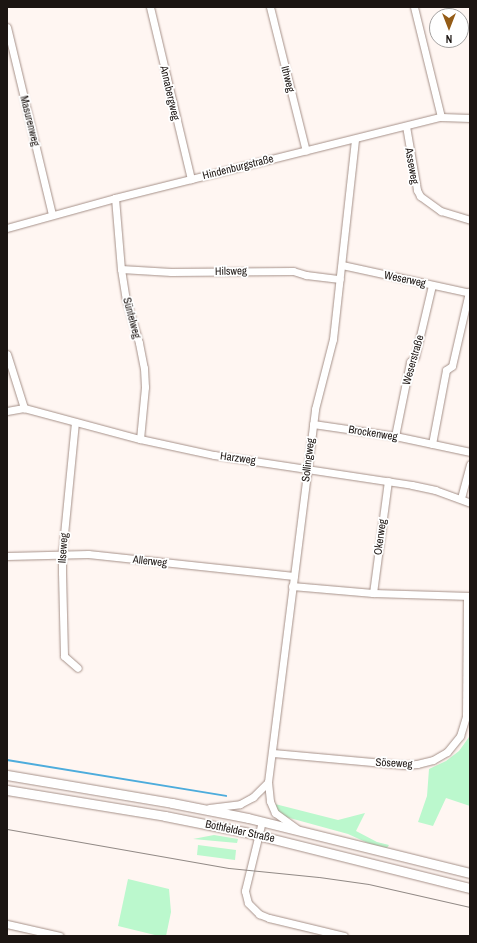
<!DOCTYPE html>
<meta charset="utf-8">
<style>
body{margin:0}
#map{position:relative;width:477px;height:943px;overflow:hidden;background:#fff6f2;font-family:"Archivo Narrow",sans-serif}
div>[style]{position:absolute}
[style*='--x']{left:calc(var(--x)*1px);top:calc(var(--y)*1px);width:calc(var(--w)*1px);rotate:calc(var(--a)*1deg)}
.green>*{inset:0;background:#bbf8cd}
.stream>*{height:2px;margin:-1px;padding:0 1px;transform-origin:1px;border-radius:1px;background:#4dacdc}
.roads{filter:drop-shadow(0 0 1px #a69189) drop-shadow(0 0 1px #a69189)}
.minor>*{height:7px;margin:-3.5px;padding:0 3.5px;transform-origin:3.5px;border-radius:3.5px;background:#fff}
.major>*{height:9px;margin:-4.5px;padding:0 4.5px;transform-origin:4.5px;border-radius:4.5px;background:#fff}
.tram>*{height:1px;margin:-0.5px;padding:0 0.5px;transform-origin:0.5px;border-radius:0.5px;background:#928a86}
span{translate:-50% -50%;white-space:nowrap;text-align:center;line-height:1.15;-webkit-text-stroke:3.5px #fff;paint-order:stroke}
.street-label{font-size:11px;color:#1c1512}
.frame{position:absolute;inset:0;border:8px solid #1c1512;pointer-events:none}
.north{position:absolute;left:429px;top:8px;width:40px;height:40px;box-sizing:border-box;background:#fff;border:1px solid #a4a1a0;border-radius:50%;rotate:180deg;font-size:11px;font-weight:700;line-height:16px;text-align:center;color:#1c1512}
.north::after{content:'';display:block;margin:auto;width:14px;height:18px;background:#945c17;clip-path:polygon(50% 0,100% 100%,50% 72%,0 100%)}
</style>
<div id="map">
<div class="green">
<div style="clip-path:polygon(469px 737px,470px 806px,446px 798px,433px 826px,418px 822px,427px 796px,429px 769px,446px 761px,459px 751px)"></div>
<div style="clip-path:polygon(275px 804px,338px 820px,365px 813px,356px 831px,377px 842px,389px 845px,387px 848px,370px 844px,348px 834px,286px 817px,278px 812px)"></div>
<div style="clip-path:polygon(214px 835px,238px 839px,237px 843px,193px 839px)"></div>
<div style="clip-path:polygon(198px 845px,236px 850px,235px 860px,197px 855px)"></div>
<div style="clip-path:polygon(128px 879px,169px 889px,171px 912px,166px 936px,159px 936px,118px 926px)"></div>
</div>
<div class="stream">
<div style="--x:7;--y:760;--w:222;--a:9.3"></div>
</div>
<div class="roads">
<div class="minor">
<div style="--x:150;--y:7;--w:177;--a:76.6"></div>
<div style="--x:270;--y:7;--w:148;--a:76"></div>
<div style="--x:414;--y:7;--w:113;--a:76.2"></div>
<div style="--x:7;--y:27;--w:193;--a:76.5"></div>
<div style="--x:406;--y:126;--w:65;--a:80.2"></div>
<div style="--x:417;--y:190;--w:7;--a:63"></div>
<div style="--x:420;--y:196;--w:26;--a:36"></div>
<div style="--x:441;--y:211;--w:30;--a:17"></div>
<div style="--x:115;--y:198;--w:71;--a:85.2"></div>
<div style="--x:121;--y:269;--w:30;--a:81"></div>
<div style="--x:126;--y:299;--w:46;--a:73.5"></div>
<div style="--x:139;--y:343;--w:25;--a:79"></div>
<div style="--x:144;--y:368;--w:19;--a:87"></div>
<div style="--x:145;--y:387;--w:52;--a:95.5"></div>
<div style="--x:7;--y:228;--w:112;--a:-15.5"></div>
<div style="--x:115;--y:198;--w:336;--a:-14"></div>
<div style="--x:441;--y:117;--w:29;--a:2"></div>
<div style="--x:342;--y:265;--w:131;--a:12.3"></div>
<div style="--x:121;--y:269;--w:50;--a:3.4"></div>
<div style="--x:171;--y:272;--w:122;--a:-0.5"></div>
<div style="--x:293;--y:271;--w:14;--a:17"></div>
<div style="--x:306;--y:275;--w:34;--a:7"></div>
<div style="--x:7;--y:354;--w:57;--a:72.5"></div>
<div style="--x:7;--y:411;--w:17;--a:-10"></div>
<div style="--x:24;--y:408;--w:120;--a:15"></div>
<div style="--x:140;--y:439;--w:76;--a:12.2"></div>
<div style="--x:214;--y:455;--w:200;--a:8.6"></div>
<div style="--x:412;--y:485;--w:24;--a:12"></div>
<div style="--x:435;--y:490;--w:37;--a:20"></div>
<div style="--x:75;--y:422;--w:133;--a:95.6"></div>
<div style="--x:62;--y:554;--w:19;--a:90"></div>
<div style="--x:62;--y:573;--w:83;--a:88.6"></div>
<div style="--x:64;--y:656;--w:18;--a:41"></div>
<div style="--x:313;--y:424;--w:83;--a:8.3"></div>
<div style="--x:395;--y:436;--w:77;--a:12"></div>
<div style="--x:395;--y:436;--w:76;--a:-78.5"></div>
<div style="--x:410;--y:362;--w:7;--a:-45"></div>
<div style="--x:415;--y:357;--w:74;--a:-76.7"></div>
<div style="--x:432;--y:444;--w:75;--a:-79.3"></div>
<div style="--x:446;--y:370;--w:7;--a:-34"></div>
<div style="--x:452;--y:366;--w:76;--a:-77.1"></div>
<div style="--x:461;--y:498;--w:35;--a:-75"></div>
<div style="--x:7;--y:556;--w:81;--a:-1.4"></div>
<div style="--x:88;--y:554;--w:207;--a:6.1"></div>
<div style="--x:292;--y:586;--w:81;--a:4.9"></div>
<div style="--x:373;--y:593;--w:97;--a:1.8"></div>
<div style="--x:373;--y:593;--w:113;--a:-82.4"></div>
<div style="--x:273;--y:753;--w:133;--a:5.2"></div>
<div style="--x:405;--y:765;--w:12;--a:-5"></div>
<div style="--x:417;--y:764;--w:16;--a:-14"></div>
<div style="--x:433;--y:760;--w:16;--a:-30"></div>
<div style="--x:447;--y:752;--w:21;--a:-51"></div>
<div style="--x:460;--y:736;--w:21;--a:-73"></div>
<div style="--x:466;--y:716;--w:120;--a:-89.5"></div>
<div style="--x:209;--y:808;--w:31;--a:-7"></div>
<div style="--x:240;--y:804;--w:15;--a:-28"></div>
<div style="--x:253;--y:797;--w:21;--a:-45"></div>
<div style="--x:262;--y:821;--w:72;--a:103.7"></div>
<div style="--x:245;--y:891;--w:12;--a:76"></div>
<div style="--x:248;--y:903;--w:16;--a:45"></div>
<div style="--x:259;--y:914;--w:11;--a:22"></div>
<div style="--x:269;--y:918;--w:77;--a:13.5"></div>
<div style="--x:296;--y:828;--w:26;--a:-144"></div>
<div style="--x:275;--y:813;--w:13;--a:-113"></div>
<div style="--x:270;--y:801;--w:19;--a:-96"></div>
<div style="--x:268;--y:782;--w:376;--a:-82.8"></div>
<div style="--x:315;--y:409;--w:72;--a:-75.6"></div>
<div style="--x:333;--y:339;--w:201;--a:-83.7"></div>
<div style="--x:7;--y:924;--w:54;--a:12.8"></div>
</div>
<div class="major">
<div style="--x:7;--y:775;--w:167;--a:9.6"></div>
<div style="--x:172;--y:803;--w:77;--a:11.2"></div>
<div style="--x:248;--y:818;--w:229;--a:13.9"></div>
<div style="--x:7;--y:790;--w:160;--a:9.3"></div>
<div style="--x:165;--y:816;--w:82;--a:11.3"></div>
<div style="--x:245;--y:832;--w:232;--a:14"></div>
</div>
</div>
<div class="tram">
<div style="--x:7;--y:829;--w:225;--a:10"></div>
<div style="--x:229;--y:868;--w:90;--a:5.7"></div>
<div style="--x:319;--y:877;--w:50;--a:8"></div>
<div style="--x:369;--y:884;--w:104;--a:12.8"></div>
</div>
<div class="street-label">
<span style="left:288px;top:79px;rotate:76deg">Ithweg</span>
<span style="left:170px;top:93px;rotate:77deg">Annabergweg</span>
<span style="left:30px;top:121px;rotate:76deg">Masurenweg</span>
<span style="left:412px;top:166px;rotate:80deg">Asseweg</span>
<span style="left:238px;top:167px;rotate:-14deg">Hindenburgstraße</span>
<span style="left:231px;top:271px;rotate:-1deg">Hilsweg</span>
<span style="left:405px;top:279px;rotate:12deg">Weserweg</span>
<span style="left:132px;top:318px;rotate:75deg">Süntelweg</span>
<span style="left:413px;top:360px;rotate:-74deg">Weserstraße</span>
<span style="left:373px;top:433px;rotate:9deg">Brockenweg</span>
<span style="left:238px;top:458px;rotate:8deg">Harzweg</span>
<span style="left:308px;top:460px;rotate:-83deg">Sollingweg</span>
<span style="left:380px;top:537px;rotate:-82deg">Okerweg</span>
<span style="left:63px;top:548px;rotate:-86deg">Ilseweg</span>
<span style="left:150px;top:561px;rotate:6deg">Allerweg</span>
<span style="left:394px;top:763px;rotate:3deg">Söseweg</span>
<span style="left:240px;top:831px;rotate:12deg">Bothfelder Straße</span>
</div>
<div class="frame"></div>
<div class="north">N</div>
</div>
